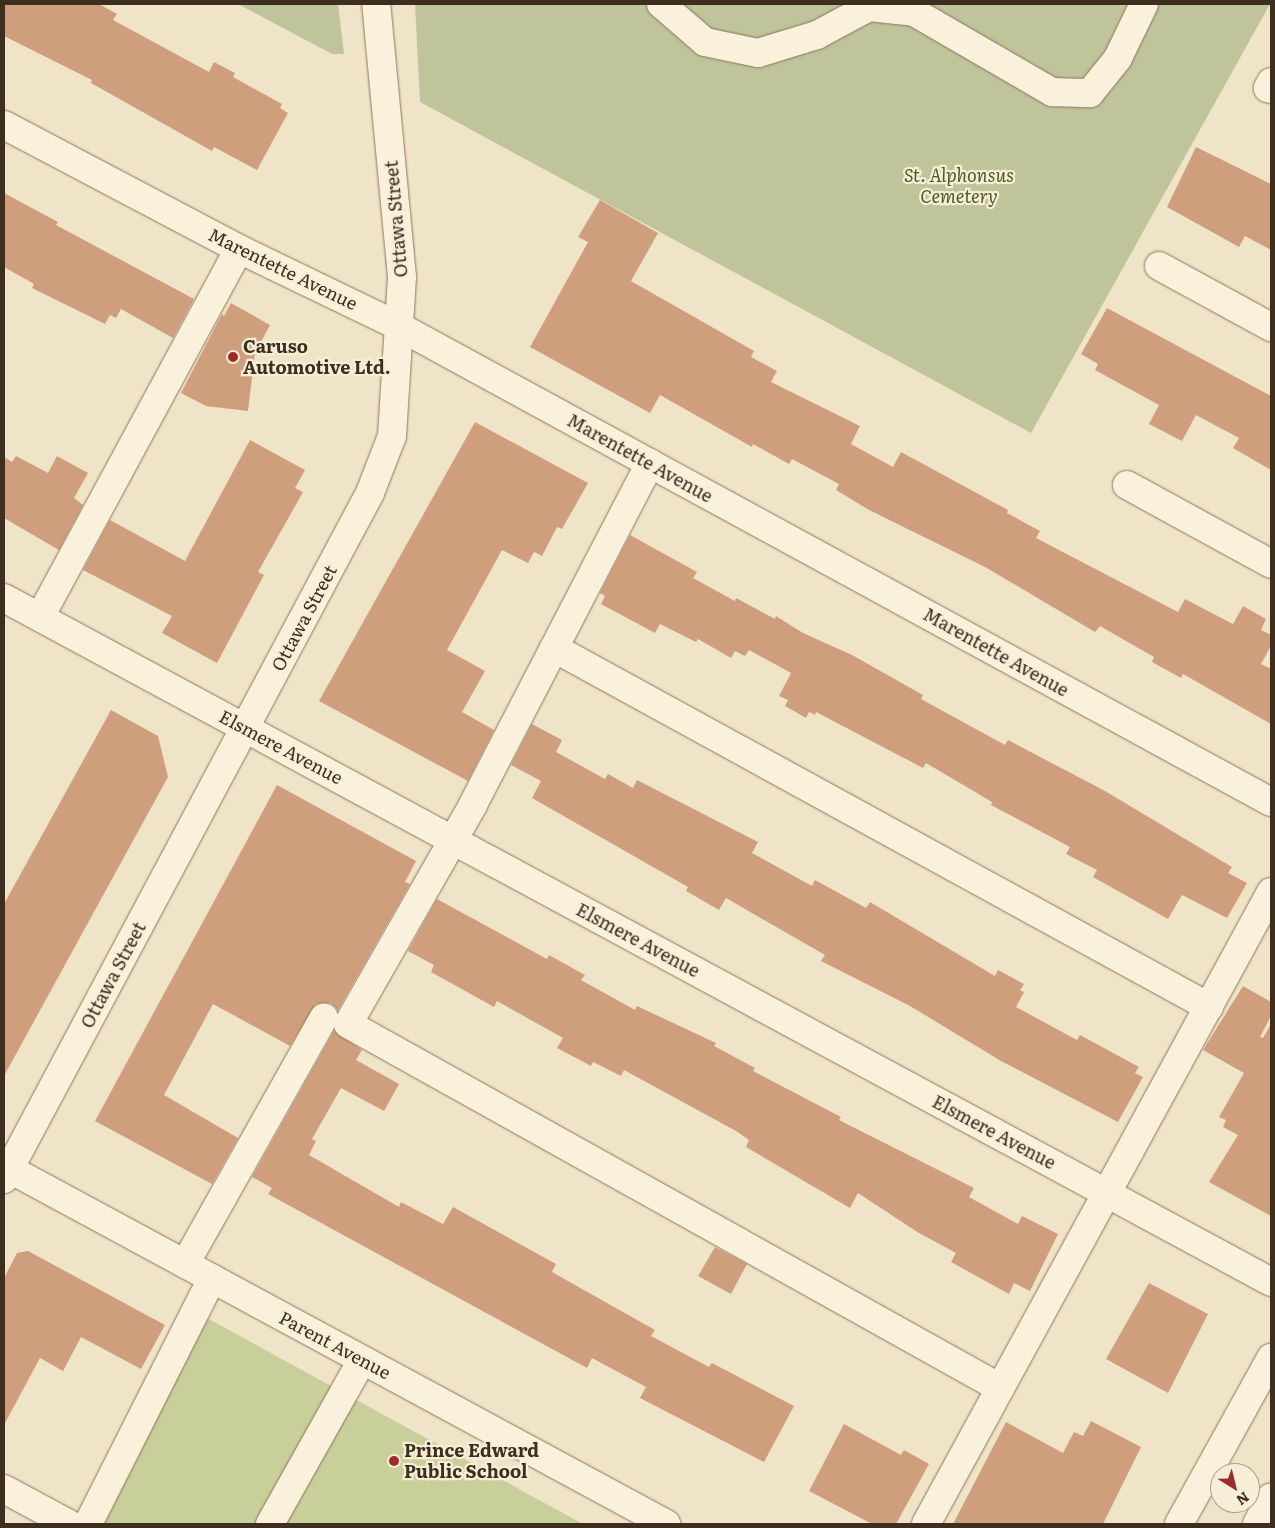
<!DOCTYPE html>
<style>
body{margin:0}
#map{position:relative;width:1275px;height:1528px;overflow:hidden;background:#f0e4c8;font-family:Literata,serif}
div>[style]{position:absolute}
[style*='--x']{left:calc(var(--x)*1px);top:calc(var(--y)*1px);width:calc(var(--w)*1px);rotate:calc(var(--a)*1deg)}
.green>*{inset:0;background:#c9cf9b}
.cemetery>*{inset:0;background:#bfc49a}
.building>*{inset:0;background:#cf9f7d}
.roads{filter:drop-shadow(0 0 1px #8d765c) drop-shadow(0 0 1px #8d765c)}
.minor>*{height:28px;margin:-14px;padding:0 14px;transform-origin:14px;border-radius:14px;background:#faf1dc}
.dots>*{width:14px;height:14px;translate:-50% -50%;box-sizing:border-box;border:2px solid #f7eed8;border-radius:50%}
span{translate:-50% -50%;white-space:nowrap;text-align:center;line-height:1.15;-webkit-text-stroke:4.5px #f7eed8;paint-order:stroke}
.park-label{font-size:18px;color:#4d5a26;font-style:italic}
.street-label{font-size:18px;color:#3d2e20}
.poi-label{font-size:18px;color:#3d2e20;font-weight:700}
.left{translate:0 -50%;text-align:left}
.frame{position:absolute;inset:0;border:5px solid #3d2e20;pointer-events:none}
.north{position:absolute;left:1210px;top:1463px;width:50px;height:50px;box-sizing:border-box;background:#f7eed8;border:1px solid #ada18e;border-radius:50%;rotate:144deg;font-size:14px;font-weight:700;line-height:20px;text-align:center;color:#3d2e20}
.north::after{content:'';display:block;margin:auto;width:18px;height:22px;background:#9e2a2b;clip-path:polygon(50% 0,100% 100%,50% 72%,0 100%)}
</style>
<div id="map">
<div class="green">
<div style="clip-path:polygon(196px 1312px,583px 1524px,88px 1524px)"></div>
</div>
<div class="cemetery">
<div style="clip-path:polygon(238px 4px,338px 4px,344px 54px,332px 54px)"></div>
<div style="clip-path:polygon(415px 4px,1270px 4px,1031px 433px,420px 102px)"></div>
</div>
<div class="building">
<div style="clip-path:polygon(4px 4px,99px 4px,117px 14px,113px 20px,209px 72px,214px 62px,235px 73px,233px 77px,282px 104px,280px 108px,288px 113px,257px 170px,214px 147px,212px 151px,91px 83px,92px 80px,4px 36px)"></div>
<div style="clip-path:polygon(1196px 147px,1271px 184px,1271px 250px,1245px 236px,1239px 247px,1167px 207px)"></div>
<div style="clip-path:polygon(4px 193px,58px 222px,56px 225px,194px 299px,173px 338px,121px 309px,116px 318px,110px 315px,105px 324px,32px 288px,34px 284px,4px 267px)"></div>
<div style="clip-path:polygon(600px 200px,658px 233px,631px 281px,754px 351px,751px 357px,777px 371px,771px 382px,860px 426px,851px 444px,893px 467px,901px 452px,1008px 510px,1007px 513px,1040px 531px,1036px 538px,1178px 612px,1185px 599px,1233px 624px,1243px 606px,1266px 619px,1261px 630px,1271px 635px,1271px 646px,1261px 664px,1271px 669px,1271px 724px,1183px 674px,1181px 678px,1152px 662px,1154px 657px,1100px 626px,1095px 632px,985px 567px,869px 510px,836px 490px,839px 484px,792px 459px,789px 464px,753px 444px,752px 447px,660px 395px,650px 413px,530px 347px,588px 242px,578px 237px)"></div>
<div style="clip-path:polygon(231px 303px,270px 325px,255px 353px,248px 411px,206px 406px,181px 393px,222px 314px,224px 316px)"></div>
<div style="clip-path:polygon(1107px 308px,1271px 396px,1271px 470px,1233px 448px,1239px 438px,1196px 415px,1182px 441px,1149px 424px,1159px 405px,1095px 370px,1098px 364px,1081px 354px)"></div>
<div style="clip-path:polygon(475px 422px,588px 483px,562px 529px,557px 527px,542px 556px,534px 552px,528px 563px,502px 550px,447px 650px,485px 671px,462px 712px,494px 730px,468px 781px,319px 701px)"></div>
<div style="clip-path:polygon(250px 440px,305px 470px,295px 488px,303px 492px,258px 572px,264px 575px,217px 663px,162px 633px,172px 616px,83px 570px,110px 520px,185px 561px)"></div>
<div style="clip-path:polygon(16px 456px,48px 473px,57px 456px,88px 473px,74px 498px,83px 505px,59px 550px,4px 518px,4px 457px,12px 462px)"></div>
<div style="clip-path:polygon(630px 535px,697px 572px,693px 578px,735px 601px,736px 598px,775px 619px,776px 616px,803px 633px,852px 655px,923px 695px,921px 699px,1005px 745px,1008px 740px,1105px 791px,1232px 867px,1228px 873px,1247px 883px,1227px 918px,1182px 895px,1168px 919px,1093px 877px,1097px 870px,1066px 854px,1070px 847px,991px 805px,992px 802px,926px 763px,923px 768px,816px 712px,815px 715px,809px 712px,806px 718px,785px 706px,788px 700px,779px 696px,791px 673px,749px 650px,745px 656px,735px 651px,731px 658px,698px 639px,696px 642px,660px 624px,655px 633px,601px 604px,605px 596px,600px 593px)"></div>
<div style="clip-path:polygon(111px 710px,158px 736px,168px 777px,4px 1076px,4px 904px)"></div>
<div style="clip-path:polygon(532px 724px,562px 740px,556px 752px,605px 779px,608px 774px,633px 788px,637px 780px,758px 842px,752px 853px,812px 886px,815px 880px,866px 908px,870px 902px,995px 976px,998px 970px,1024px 984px,1020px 990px,1024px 992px,1016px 1007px,1077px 1040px,1080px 1035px,1139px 1067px,1135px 1073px,1143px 1077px,1118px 1122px,1001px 1061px,910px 1006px,821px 961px,825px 955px,726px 898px,719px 910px,686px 891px,688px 887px,532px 798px,541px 781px,511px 765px)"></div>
<div style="clip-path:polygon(277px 785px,416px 861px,405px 882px,410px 884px,338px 1010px,331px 1003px,316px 1004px,290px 1046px,213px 1004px,164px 1095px,238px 1138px,212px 1184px,95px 1121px)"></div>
<div style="clip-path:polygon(437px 899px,547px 959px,549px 955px,585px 975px,581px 980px,635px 1010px,637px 1006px,716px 1043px,714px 1046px,755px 1068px,753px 1071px,841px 1117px,839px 1120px,974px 1188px,969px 1197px,1018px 1224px,1022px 1216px,1058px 1234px,1030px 1291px,1014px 1283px,1009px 1294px,951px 1262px,956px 1253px,919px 1233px,858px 1193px,850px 1208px,746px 1147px,749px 1140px,736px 1131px,624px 1070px,621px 1076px,593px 1062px,591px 1066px,557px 1048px,563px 1038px,497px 1001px,494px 1007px,431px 972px,434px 965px,408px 951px)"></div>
<div style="clip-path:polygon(1243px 986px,1271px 1002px,1271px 1016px,1260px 1037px,1263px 1038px,1271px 1024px,1271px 1216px,1209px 1182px,1238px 1135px,1223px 1127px,1226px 1120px,1219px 1117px,1244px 1073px,1203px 1050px)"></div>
<div style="clip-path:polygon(334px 1031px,362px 1050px,356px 1060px,399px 1084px,384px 1111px,341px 1088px,312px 1139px,316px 1141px,309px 1155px,399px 1207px,401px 1202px,443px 1224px,453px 1207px,556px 1264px,552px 1272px,655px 1330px,651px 1336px,709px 1367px,712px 1363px,794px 1406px,764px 1462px,640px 1398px,646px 1387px,592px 1358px,587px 1368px,268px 1194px,272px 1188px,252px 1177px)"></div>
<div style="clip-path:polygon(715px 1247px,747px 1264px,731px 1294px,698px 1276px)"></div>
<div style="clip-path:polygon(28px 1251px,165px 1325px,141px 1369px,81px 1337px,63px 1371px,40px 1358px,4px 1425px,4px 1278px,17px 1253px)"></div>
<div style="clip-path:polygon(1149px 1283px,1208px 1314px,1168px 1393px,1106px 1359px)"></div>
<div style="clip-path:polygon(1091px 1421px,1141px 1447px,1103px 1524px,953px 1524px,1006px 1422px,1063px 1453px,1074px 1432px,1083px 1436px)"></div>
<div style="clip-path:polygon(844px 1424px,901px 1455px,904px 1450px,929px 1464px,896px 1524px,872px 1524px,809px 1491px)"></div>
</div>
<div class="roads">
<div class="minor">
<div style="--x:661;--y:4;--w:58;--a:40.8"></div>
<div style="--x:705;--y:42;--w:54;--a:11.7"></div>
<div style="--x:758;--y:53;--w:62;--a:-17"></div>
<div style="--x:817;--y:35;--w:59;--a:-28.3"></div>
<div style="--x:869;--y:7;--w:45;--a:6.3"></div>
<div style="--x:914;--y:12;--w:160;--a:30.1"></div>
<div style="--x:1052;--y:92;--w:38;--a:2"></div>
<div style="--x:1090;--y:93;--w:45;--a:-51.3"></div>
<div style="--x:1118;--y:58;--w:60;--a:-64.3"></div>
<div style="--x:1271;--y:82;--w:7;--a:117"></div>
<div style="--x:1268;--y:88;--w:3;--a:18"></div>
<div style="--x:4;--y:125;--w:266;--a:27.8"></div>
<div style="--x:239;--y:249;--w:179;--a:25.8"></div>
<div style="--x:400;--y:327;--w:992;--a:28.61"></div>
<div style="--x:1159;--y:266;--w:128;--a:28.6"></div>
<div style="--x:650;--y:463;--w:385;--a:117.4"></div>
<div style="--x:473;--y:805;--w:252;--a:119.7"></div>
<div style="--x:348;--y:1024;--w:747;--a:29.17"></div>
<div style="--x:1127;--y:485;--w:164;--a:28.7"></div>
<div style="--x:4;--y:598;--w:1440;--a:28.36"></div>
<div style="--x:40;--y:617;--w:418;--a:-61.6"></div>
<div style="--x:554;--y:648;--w:747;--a:28.73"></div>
<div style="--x:4;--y:1166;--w:753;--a:28.4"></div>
<div style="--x:4;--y:1179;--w:778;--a:-61.92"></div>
<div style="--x:370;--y:493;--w:61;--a:-68.9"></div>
<div style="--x:392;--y:436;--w:159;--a:-86.4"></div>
<div style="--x:402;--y:277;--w:274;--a:-95.4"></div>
<div style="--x:185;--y:1264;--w:283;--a:-60.6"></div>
<div style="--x:4;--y:1489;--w:74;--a:28.3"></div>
<div style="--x:88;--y:1524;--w:275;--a:-63.2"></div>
<div style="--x:270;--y:1524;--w:188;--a:-60.7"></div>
<div style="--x:926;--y:1524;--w:720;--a:-61.37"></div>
<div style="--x:1179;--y:1524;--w:190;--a:-61"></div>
<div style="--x:1257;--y:1524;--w:30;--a:-62"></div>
</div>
</div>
<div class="dots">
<div style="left:233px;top:357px;background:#9e2a2b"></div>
<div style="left:394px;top:1461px;background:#9e2a2b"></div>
</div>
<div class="park-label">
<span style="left:959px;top:186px">St. Alphonsus<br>Cemetery</span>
</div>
<div class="street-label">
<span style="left:396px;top:219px;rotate:-95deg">Ottawa Street</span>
<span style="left:283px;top:269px;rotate:26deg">Marentette Avenue</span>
<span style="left:640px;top:458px;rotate:29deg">Marentette Avenue</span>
<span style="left:304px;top:618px;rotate:-62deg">Ottawa Street</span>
<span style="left:996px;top:652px;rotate:29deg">Marentette Avenue</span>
<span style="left:281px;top:747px;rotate:28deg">Elsmere Avenue</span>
<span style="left:638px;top:940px;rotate:28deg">Elsmere Avenue</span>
<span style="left:113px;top:975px;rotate:-62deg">Ottawa Street</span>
<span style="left:994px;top:1132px;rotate:28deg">Elsmere Avenue</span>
<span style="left:335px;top:1345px;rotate:28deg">Parent Avenue</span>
</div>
<div class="poi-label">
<span class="left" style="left:243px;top:357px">Caruso<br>Automotive Ltd.</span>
<span class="left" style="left:404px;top:1461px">Prince Edward<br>Public School</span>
</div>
<div class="frame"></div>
<div class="north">N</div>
</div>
